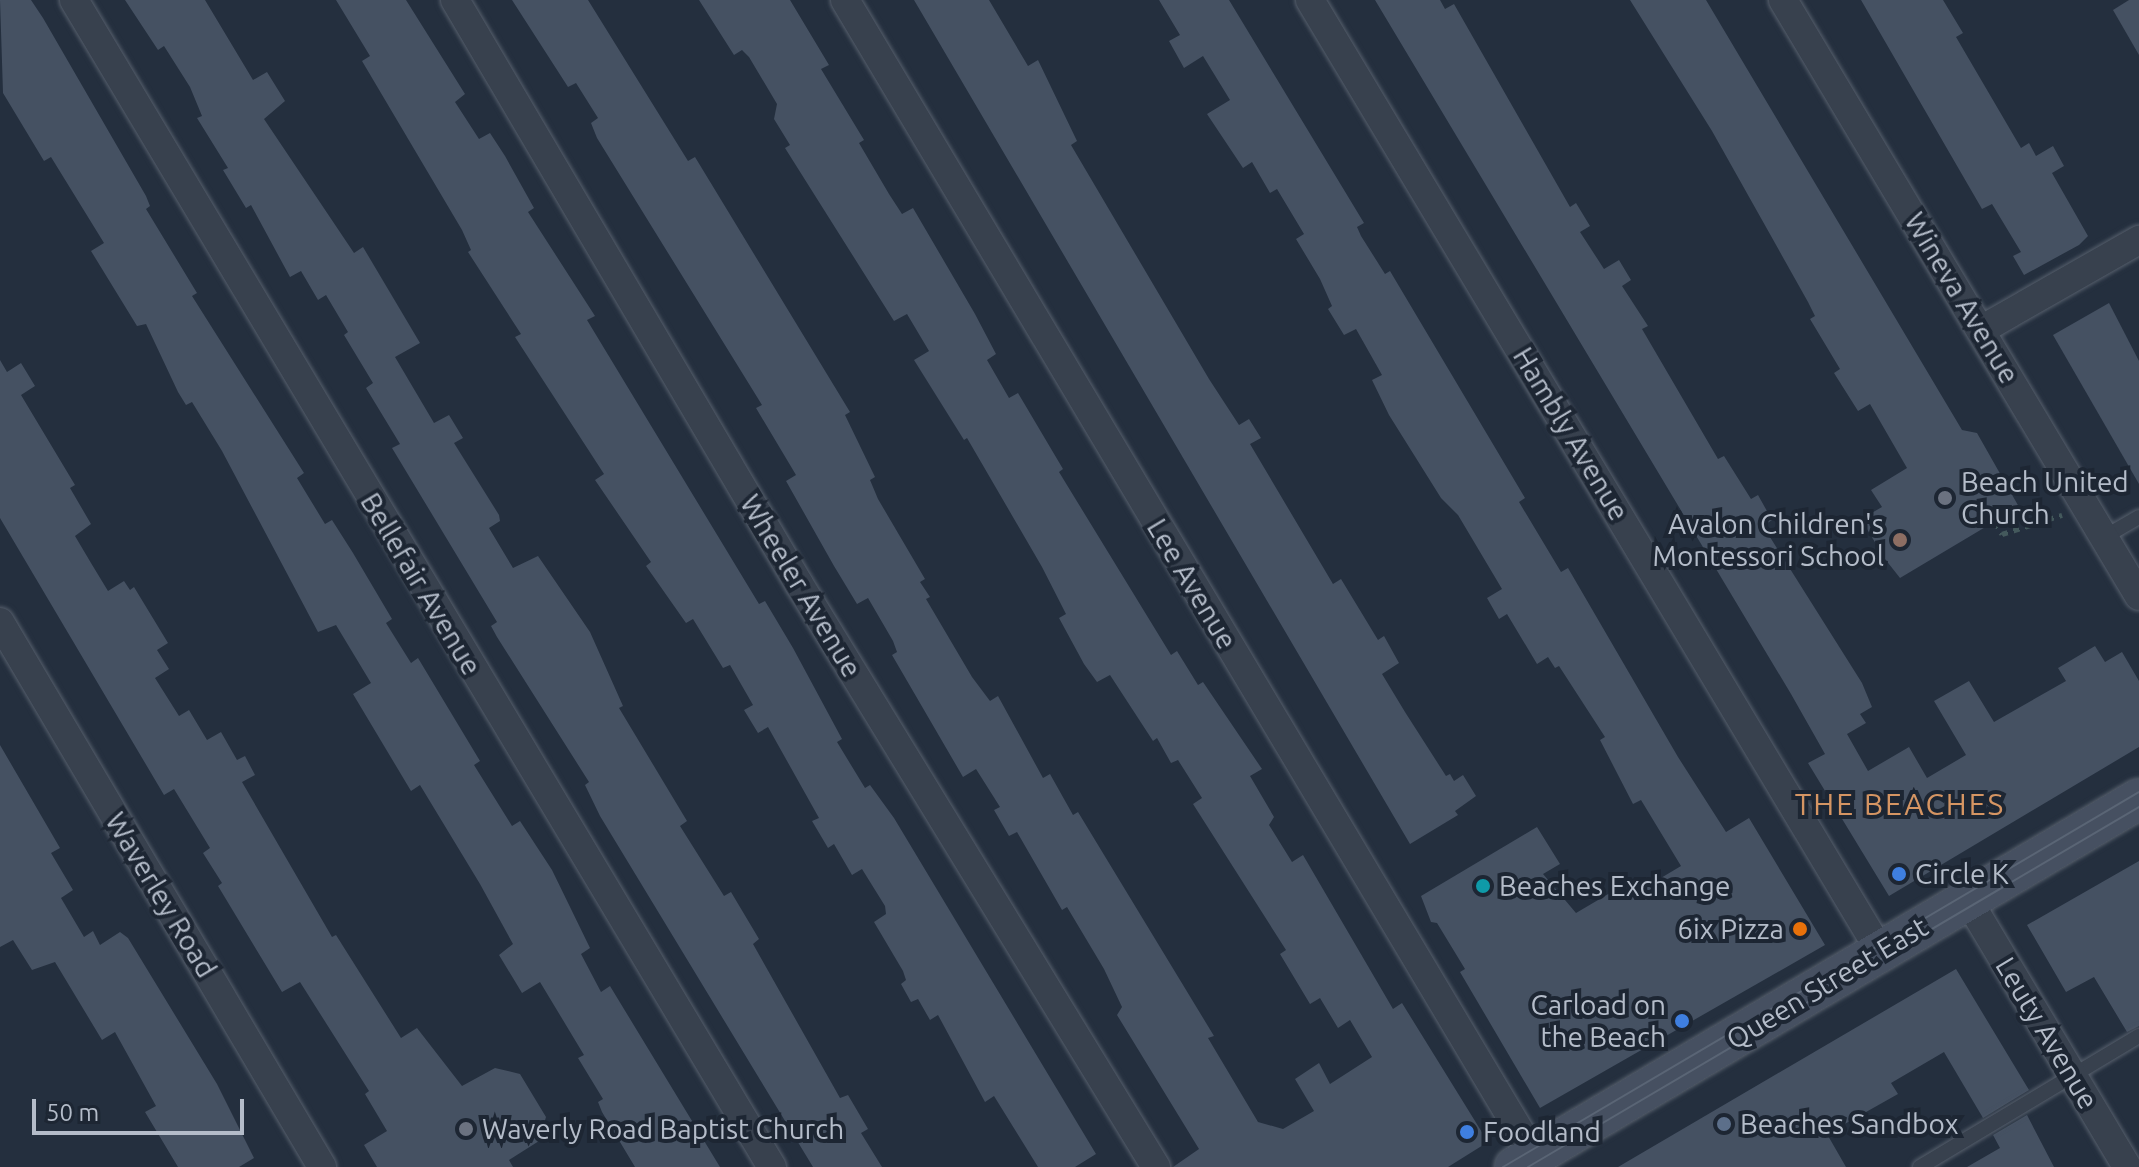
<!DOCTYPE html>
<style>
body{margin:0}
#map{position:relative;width:2139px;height:1167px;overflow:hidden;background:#242f3e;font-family:Ubuntu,sans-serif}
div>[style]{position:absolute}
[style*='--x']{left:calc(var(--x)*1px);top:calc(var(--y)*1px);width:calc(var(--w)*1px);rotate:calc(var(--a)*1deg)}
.building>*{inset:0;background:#455162}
.path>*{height:5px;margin-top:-2.5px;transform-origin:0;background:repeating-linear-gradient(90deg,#44595c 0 6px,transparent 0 12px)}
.roads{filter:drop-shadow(0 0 2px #565f6c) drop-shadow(0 0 2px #565f6c)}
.service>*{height:14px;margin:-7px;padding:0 7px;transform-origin:7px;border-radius:7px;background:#38414e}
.minor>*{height:28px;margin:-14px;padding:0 14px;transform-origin:14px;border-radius:14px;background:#38414e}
.secondary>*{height:40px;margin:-20px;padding:0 20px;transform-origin:20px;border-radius:20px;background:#465061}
.tram>*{height:2px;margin:-1px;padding:0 1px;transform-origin:1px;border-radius:1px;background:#5a6575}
.dots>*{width:22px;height:22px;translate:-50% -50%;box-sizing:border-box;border:4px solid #1d2633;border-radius:50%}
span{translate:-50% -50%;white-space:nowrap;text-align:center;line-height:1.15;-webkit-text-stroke:8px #1d2633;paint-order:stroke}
.street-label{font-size:28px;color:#b4bcc9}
.poi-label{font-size:28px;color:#b4bcc9}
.left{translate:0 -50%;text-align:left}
.right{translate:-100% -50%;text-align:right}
.neighbourhood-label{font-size:30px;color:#d59563;letter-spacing:2px}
.scale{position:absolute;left:32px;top:1099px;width:212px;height:36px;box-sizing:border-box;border:4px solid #b4bcc9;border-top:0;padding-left:10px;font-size:24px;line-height:28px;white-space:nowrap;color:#b4bcc9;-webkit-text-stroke:6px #1d2633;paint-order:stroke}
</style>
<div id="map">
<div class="building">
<div style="clip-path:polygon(0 0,31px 0,43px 18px,146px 196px,150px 206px,146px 209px,197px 293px,192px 296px,304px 473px,297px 478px,325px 524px,332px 520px,353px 553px,392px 619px,386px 623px,411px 663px,418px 658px,480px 761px,474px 765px,512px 826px,520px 821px,552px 870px,590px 948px,581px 954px,601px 992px,610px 986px,720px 1167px,635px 1167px,602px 1112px,598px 1102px,603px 1099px,578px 1058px,584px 1055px,540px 982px,522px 993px,499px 955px,513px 944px,480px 884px,420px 785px,411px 791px,353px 694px,371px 683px,336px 625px,318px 632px,222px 451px,192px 402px,186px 405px,178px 392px,146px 324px,137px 326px,91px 251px,104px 243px,51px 157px,44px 161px,3px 93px)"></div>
<div style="clip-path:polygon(125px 0,205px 0,253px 80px,267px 72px,285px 101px,264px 119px,354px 253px,363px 247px,420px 343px,395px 357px,434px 423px,449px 415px,463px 438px,454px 443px,499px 515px,500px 521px,489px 528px,513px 568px,538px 556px,590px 632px,623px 706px,619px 708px,687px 821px,680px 826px,724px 896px,731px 892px,759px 939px,753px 944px,840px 1098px,848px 1095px,868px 1129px,861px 1133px,882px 1167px,813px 1167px,600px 816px,585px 785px,589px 782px,497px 637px,491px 626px,497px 622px,392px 448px,400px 444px,366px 388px,373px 383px,344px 335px,348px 332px,326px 295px,318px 300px,301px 271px,290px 277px,251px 205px,246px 208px,223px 170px,228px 168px,197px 118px,202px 116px,190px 87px,164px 46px,158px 50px)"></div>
<div style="clip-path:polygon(336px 0,406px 0,465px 94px,455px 102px,479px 139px,490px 133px,505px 156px,534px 208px,528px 212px,595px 316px,587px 320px,759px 604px,765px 601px,793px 648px,842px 739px,837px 742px,865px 788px,870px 785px,894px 818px,1096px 1154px,1075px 1167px,1038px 1167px,994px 1096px,985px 1102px,938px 1015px,930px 1020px,918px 999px,911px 1002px,901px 984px,906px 980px,903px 971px,874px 922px,886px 914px,885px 906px,862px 869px,852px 875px,834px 844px,828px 848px,812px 821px,819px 818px,768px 727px,758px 733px,744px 710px,753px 705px,730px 665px,723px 668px,693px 619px,686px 623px,646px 566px,651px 562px,595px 480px,604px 474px,515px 337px,521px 334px,468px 252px,471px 250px,462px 230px,362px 61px,370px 56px)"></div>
<div style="clip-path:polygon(512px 0,588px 0,688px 161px,695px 157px,850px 412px,845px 415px,875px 477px,870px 480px,878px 499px,925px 579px,920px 582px,930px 597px,926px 599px,972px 677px,990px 701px,998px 696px,1043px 778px,1050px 774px,1073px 815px,1078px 812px,1214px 1036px,1208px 1038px,1258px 1122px,1283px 1129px,1314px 1111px,1295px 1079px,1319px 1063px,1330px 1084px,1372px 1057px,1350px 1020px,1338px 1028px,1320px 998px,1310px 1004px,1280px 954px,1286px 950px,1193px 804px,1202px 798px,1178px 760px,1171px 763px,1157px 738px,1153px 741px,1110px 675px,1097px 682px,1084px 664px,1059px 618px,1066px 614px,1042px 567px,967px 438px,964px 440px,914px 360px,929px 351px,907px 314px,894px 321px,785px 148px,790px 145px,774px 119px,777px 104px,749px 57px,742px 50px,734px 55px,699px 0,790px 0,829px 65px,821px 69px,864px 140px,859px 143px,889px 194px,902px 214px,913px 208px,975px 314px,996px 354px,987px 360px,1009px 398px,1018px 393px,1063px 469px,1059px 472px,1171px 655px,1177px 651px,1198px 685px,1203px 682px,1262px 769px,1250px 776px,1274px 817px,1269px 825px,1292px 862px,1303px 855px,1393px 1009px,1402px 1003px,1488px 1142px,1448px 1167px,1173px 1167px,1199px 1149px,1117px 1015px,1122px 1007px,1104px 969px,1067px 907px,1062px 910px,1017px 832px,1009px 836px,994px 810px,1000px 807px,976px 769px,963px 777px,892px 655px,897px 652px,893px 641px,868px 598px,857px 604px,834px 566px,786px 481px,796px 475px,756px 408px,762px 405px,597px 138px,591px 123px,598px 118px,576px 83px,568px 87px)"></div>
<div style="clip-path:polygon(914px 0,989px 0,1028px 66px,1038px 60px,1077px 141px,1071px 145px,1209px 379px,1239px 425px,1249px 419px,1261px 438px,1250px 444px,1333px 584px,1341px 579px,1378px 640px,1384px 636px,1399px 663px,1382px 674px,1405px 712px,1446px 776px,1450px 774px,1454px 781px,1463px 775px,1476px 796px,1455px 811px,1458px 815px,1410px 844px)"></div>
<div style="clip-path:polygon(1159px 0,1229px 0,1364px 223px,1357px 227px,1361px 236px,1385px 274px,1390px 271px,1525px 498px,1519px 502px,1561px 572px,1568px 568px,1678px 757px,1726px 832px,1749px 818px,1825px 945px,1540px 1108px,1460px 972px,1465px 969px,1437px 923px,1431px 922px,1421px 896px,1537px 827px,1560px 864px,1543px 874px,1576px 913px,1632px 880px,1639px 891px,1681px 866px,1641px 800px,1633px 804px,1600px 740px,1605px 737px,1559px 666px,1555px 668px,1548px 657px,1537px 664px,1507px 614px,1499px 619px,1487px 598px,1502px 589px,1458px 515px,1441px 498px,1389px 415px,1372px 380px,1382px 375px,1356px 329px,1344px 335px,1328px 309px,1332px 306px,1320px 279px,1296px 239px,1304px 234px,1277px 189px,1270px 193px,1252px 162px,1243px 168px,1207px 114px,1230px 100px,1203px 56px,1184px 68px,1169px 41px,1180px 35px)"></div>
<div style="clip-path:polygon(1375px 0,1440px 0,1445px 9px,1454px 4px,1570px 207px,1576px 203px,1590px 226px,1580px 232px,1604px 269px,1619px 260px,1631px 280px,1622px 286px,1648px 326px,1642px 329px,1718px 459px,1724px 456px,1751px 499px,1758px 495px,1772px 520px,1763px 526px,1862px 683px,1872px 707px,1860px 714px,1866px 723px,1847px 734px,1868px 771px,1909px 747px,1927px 778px,1966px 755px,1934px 701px,1969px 681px,1994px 722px,2066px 681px,2058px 668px,2095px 646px,2105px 662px,2122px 652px,2139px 681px,2139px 747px,1889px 896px,1808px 763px,1825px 754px,1791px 694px)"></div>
<div style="clip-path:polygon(1630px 0,1706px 0,1962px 430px,1977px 433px,2019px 507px,1900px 578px,1885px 559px,1861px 519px,1882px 507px,1871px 490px,1907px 468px,1870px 404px,1858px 411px,1834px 373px,1840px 369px,1810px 319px,1815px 316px,1808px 302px,1712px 131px)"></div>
<div style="clip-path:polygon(1861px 0,1943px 0,1963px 33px,1956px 37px,2021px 148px,2029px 143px,2036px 156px,2053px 146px,2064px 166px,2052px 173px,2088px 236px,2079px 245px,2024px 275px,2013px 256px,2021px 252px,1992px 204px,1982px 209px)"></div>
<div style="clip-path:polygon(2129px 0,2139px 0,2139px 55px,2113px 10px)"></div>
<div style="clip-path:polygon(2109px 303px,2139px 361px,2139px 484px,2053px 335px)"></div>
<div style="clip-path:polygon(0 360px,7px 372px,21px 363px,35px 386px,21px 395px,75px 485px,70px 488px,91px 524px,75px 536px,91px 563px,108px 591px,124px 581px,130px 590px,134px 587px,168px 643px,157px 650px,169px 669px,155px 678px,179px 716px,189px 710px,207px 740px,221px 732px,237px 760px,245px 756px,255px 775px,242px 782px,332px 937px,336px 935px,401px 1038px,417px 1028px,462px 1086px,495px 1068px,520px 1074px,546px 1117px,539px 1141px,509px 1160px,513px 1167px,377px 1167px,364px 1145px,387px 1131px,365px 1094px,369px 1091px,300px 982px,282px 992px,218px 886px,222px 883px,203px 853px,210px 848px,174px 789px,164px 795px,0 518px)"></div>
<div style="clip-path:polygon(0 745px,60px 848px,51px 853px,73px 890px,61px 898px,84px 937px,93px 931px,100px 945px,120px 932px,128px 938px,217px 1084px,254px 1158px,239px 1167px,178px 1167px,145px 1112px,156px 1106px,115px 1032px,102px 1040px,55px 962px,32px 970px,13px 940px,0 947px)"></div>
<div style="clip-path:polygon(2139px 861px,2139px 1026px,2127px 1032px,2094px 977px,2066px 992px,2027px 925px)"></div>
<div style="clip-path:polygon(1956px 969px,2029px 1090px,1983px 1118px,1944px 1052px,1891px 1083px,1898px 1094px,1827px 1134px,1846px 1167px,1618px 1167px)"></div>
<div style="clip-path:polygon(2027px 1115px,2054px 1167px,1967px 1167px,2000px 1148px,1993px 1135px)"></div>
</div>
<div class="path">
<div style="--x:1995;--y:522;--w:14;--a:60"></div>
<div style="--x:2002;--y:534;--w:63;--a:-17.6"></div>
</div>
<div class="roads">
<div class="service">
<div style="--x:2106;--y:536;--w:38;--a:-30"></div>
<div style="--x:1920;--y:1167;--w:255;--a:-30.9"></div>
</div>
<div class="minor">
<div style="--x:74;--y:0;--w:1360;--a:59.12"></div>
<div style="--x:455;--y:0;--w:678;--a:59.5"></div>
<div style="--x:799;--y:584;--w:684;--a:58.52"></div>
<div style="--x:845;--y:0;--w:1359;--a:59.19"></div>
<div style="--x:1310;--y:0;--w:1109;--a:59.06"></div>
<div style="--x:1783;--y:0;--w:694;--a:59.15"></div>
<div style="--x:1981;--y:330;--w:182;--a:-29.7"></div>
<div style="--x:0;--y:622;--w:633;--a:59.42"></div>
<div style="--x:1968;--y:900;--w:311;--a:59.2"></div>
</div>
<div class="secondary">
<div style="--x:1515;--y:1167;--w:724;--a:-30.53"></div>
</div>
</div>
<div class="tram">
<div style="--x:1503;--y:1167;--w:738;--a:-30.52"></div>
<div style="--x:1528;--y:1167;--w:709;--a:-30.51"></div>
</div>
<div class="dots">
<div style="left:1945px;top:498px;background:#6b7280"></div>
<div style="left:1900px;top:540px;background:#8d6e63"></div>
<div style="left:1899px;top:874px;background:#3f7fe0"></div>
<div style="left:1483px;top:886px;background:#0f9aa8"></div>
<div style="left:1800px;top:929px;background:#e8710a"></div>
<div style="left:1682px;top:1021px;background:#3f7fe0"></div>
<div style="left:1724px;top:1124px;background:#5c6f8a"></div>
<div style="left:466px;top:1129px;background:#6b7280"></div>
<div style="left:1467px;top:1132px;background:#3f7fe0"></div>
</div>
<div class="street-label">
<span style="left:1962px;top:298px;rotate:59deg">Wineva Avenue</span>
<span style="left:1571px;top:434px;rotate:59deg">Hambly Avenue</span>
<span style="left:421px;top:584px;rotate:59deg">Bellefair Avenue</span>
<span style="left:1192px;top:584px;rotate:59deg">Lee Avenue</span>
<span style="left:801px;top:586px;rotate:59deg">Wheeler Avenue</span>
<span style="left:161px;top:895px;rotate:59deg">Waverley Road</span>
<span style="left:1827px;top:983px;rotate:-31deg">Queen Street East</span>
<span style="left:2047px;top:1033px;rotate:59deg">Leuty Avenue</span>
</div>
<div class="poi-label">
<span class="left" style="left:1961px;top:498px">Beach United<br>Church</span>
<span class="right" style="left:1884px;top:540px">Avalon Children's<br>Montessori School</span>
<span class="left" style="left:1915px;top:874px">Circle K</span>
<span class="left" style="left:1499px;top:886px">Beaches Exchange</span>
<span class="right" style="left:1784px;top:929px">6ix Pizza</span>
<span class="right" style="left:1666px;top:1021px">Carload on<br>the Beach</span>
<span class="left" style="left:1740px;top:1124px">Beaches Sandbox</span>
<span class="left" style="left:482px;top:1129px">Waverly Road Baptist Church</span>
<span class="left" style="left:1483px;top:1132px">Foodland</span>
</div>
<div class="neighbourhood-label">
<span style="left:1900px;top:804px">THE BEACHES</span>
</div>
<div class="scale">50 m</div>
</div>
